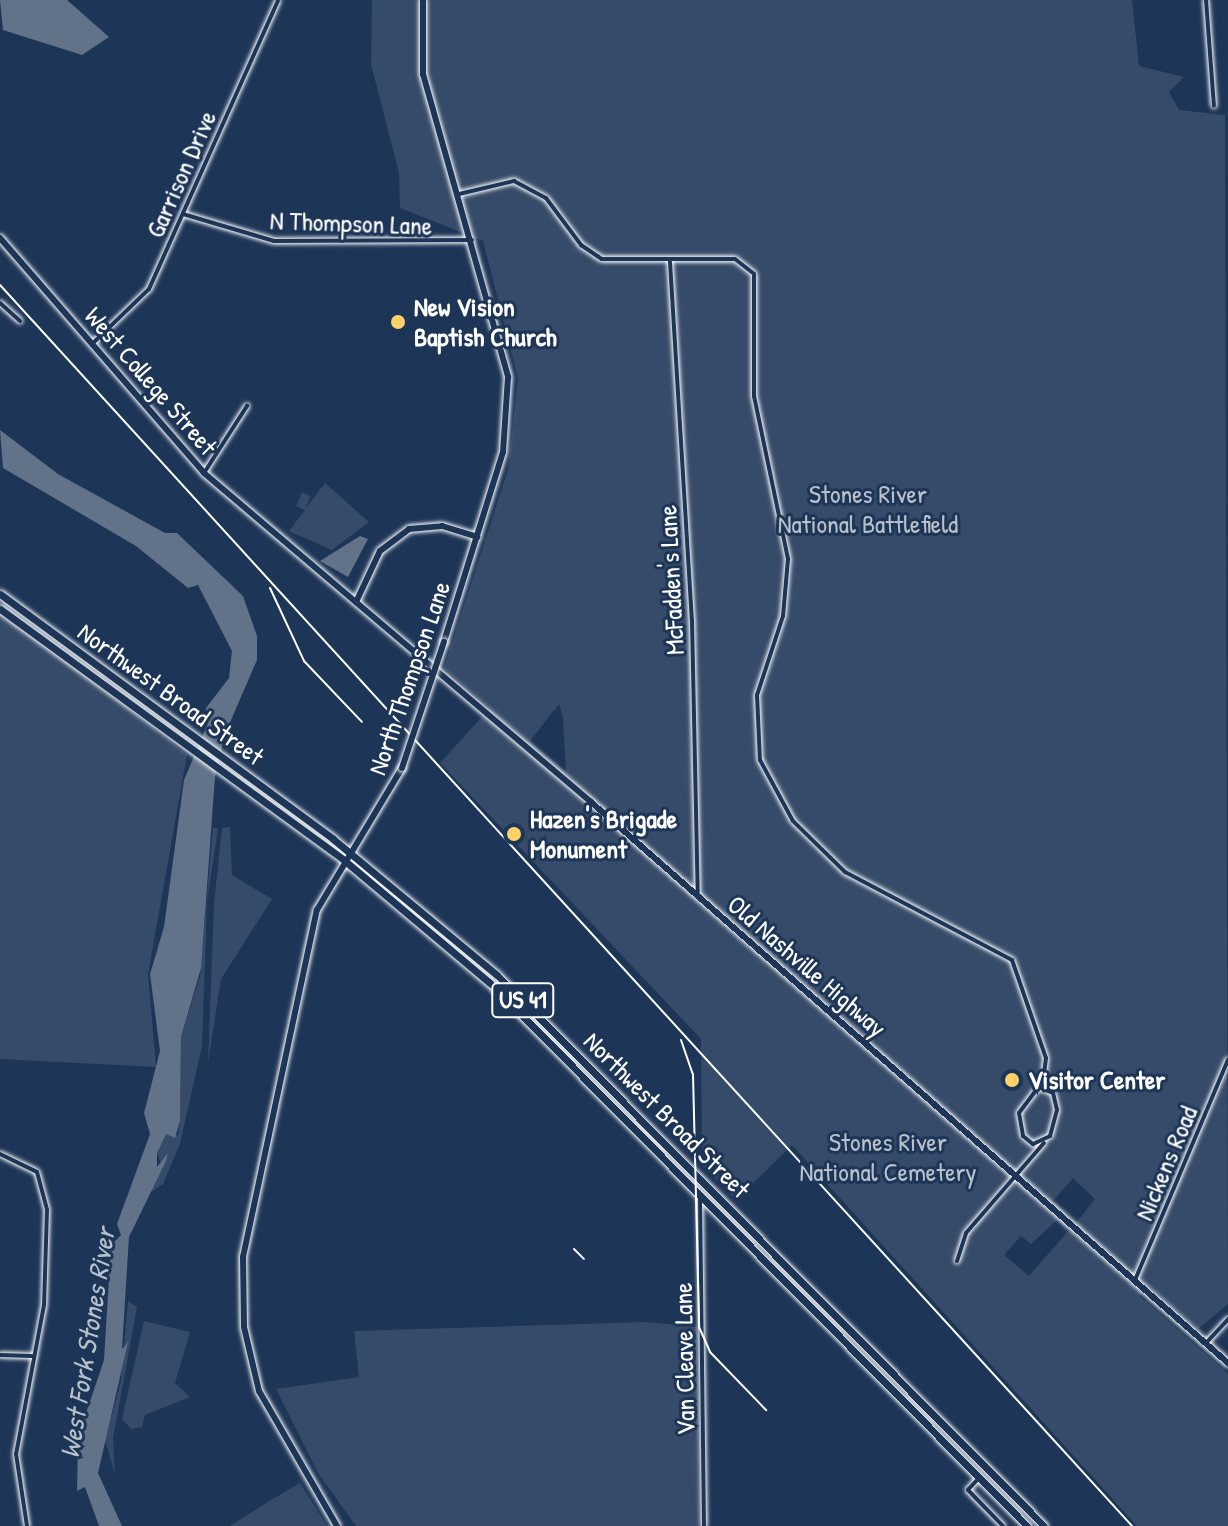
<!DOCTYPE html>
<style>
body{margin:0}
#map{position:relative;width:1228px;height:1526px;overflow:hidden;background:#1d3557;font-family:"Patrick Hand",sans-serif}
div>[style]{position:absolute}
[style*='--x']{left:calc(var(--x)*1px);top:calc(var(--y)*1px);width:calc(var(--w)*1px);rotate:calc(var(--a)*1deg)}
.green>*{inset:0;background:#364b69}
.water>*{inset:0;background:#617289}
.roads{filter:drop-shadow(0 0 2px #fff) drop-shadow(0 0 2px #fff)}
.street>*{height:4px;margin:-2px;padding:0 2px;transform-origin:2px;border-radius:2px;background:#1d3557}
.secondary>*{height:6px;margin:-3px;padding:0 3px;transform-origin:3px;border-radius:3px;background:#1d3557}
.primary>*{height:7px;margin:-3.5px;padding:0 3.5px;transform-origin:3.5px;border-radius:3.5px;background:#1d3557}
.rail>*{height:2px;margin:-1px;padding:0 1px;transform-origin:1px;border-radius:1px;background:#fff}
.bridges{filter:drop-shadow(0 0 2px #fff) drop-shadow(0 0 2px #fff)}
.secondary-bridge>*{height:6px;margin:-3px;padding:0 3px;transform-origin:3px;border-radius:3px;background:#1d3557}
.dots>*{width:22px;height:22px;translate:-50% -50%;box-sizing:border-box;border:4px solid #1d3557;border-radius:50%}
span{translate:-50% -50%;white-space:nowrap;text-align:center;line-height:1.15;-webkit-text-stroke:6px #1d3557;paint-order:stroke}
.shield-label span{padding:2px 6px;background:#1d3557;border:2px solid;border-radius:6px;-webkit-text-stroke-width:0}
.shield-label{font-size:24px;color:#fff;font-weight:700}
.street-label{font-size:26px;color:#fff}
.poi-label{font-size:26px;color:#fff;font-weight:700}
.left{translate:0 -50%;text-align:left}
.park-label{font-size:26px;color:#b9c0ca}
.water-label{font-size:28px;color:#b8c0ca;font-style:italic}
</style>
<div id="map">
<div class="green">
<div style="clip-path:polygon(evenodd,372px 0,1132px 0,1139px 66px,1184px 77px,1169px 92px,1179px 110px,1225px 115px,1228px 1304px,1198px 1329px,1148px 1285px,1139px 1296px,1228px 1374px,1228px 1526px,1137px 1526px,792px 1145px,736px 1200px,702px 1165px,701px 1039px,440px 763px,490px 708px,444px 668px,508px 470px,518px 378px,483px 241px,400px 208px,399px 173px,371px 64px,372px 0,559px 704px,563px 718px,566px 772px,530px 741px,559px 704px,372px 0,1073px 1178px,1095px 1199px,1075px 1224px,1053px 1201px,1073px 1178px,372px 0,1057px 1220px,1069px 1230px,1029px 1276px,1004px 1255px,1021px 1236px,1031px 1244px,1057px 1220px)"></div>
<div style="clip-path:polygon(325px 483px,369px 522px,332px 550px,289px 531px,305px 510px,296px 506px,302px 492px,310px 496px,306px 508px)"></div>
<div style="clip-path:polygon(0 609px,187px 755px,148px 974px,156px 1067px,0 1059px)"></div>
<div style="clip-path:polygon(213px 827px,218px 829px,207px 902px,202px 1046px,180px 1144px,163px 1184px,148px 1194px,163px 1168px,157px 1153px,165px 1134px,178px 1135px,180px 1121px,181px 1037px,200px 976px)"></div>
<div style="clip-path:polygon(230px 827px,232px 875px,272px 899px,221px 979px,208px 1063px,214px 904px,222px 828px)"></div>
<div style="clip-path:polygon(128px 1301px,137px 1307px,113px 1438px,115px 1474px,105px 1440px,121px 1381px)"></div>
<div style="clip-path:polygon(144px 1321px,190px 1332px,175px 1383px,190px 1397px,145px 1415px,142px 1427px,131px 1429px,122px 1419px)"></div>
<div style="clip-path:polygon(647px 1322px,697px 1327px,699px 1526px,356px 1526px,318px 1473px,276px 1389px,359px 1377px,354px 1331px)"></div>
<div style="clip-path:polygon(300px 1483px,327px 1526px,230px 1526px,266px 1503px)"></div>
</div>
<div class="water">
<div style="clip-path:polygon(0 0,67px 0,109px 37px,82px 55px,3px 30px)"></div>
<div style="clip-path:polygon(0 430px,58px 474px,165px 533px,177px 533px,243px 596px,257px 636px,257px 660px,225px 734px,215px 777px,201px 968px,181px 1037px,180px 1121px,175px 1138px,166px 1134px,157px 1153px,157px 1167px,168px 1153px,166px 1161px,129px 1237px,122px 1349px,128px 1342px,98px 1473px,122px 1526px,99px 1526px,85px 1487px,77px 1491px,78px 1437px,104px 1360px,111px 1245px,121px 1235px,117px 1224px,150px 1134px,144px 1113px,160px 1051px,150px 974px,164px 927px,184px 780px,208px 723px,206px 708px,229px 678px,232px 651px,198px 585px,188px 588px,136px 546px,3px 468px)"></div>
<div style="clip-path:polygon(360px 536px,368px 539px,348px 577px,320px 561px)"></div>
</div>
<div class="roads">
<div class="street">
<div style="--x:1206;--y:0;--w:106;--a:85.7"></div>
<div style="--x:459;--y:194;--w:57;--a:-13.3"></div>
<div style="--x:514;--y:181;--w:36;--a:28"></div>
<div style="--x:546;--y:198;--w:59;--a:53.3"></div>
<div style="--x:581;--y:245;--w:25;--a:34"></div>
<div style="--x:602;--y:259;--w:133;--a:0"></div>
<div style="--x:735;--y:259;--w:24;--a:38"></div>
<div style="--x:754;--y:274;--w:122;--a:90"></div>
<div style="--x:754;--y:396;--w:167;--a:78.2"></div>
<div style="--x:788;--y:559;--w:57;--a:95"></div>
<div style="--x:783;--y:616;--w:83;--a:108.2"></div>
<div style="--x:757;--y:695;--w:65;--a:87.4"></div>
<div style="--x:760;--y:760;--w:69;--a:61.6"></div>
<div style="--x:793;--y:821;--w:73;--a:44.4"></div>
<div style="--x:845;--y:872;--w:189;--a:27.8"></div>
<div style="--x:1012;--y:960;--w:104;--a:70.9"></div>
<div style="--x:1046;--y:1058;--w:23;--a:97"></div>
<div style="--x:1043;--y:1081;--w:40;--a:127"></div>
<div style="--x:1019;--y:1113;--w:23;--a:80"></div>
<div style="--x:1023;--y:1136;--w:13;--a:39"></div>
<div style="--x:1033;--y:1144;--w:19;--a:-25"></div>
<div style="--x:1050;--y:1136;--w:27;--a:-75"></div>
<div style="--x:1057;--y:1110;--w:17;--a:-103"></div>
<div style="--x:1053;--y:1093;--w:15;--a:-157"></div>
<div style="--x:183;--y:214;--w:95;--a:16.5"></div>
<div style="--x:274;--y:241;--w:198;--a:-0.3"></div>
<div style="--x:670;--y:262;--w:359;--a:86.5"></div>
<div style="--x:692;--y:620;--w:275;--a:88.8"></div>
<div style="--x:0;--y:303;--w:27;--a:42"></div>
<div style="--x:92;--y:344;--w:79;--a:-44"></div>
<div style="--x:149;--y:289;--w:316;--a:-65.9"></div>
<div style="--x:204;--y:473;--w:80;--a:-57.3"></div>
<div style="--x:0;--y:1154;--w:41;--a:25.9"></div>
<div style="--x:37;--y:1172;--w:39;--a:75"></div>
<div style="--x:47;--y:1210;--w:95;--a:91.8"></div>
<div style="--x:44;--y:1305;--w:152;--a:100.6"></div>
<div style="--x:16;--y:1454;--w:73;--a:81.3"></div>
<div style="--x:700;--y:1198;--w:328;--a:89.3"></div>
<div style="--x:957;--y:1261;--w:29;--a:-72"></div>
<div style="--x:966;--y:1233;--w:119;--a:-49.1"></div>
<div style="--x:1135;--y:1280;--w:239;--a:-67.1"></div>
<div style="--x:1206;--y:1343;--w:33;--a:-47"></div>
<div style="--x:0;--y:1355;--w:32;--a:2"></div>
<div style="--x:979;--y:1478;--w:16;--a:133"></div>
<div style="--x:968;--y:1490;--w:50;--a:45.8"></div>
</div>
<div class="secondary">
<div style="--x:423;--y:0;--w:74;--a:90"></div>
<div style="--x:423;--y:74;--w:315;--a:74.3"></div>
<div style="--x:508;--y:377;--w:75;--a:93.8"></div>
<div style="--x:503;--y:452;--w:199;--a:107.3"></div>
<div style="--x:0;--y:238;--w:311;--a:49"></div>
<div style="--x:204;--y:473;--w:508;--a:40.37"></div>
<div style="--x:591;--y:802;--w:849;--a:41.37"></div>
<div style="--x:356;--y:602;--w:56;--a:-64.8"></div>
<div style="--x:380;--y:551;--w:36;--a:-37"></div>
<div style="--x:409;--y:529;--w:33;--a:-5"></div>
<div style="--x:442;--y:526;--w:37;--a:17"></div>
<div style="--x:337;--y:1526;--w:156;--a:-120"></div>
<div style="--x:259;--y:1391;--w:66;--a:-103.2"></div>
<div style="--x:244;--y:1327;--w:70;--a:-90.8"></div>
<div style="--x:243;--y:1257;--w:355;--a:-78"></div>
<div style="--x:317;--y:910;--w:165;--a:-59.1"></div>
</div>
<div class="primary">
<div style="--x:0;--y:594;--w:413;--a:36.3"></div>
<div style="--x:333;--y:839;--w:213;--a:39.7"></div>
<div style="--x:497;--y:975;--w:776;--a:45.21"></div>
<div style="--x:0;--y:609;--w:427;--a:36.1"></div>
<div style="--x:345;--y:861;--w:189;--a:40.1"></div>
<div style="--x:490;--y:983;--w:764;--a:45.32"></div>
</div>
</div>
<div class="rail">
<div style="--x:0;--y:285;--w:1680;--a:47.63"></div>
<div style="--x:270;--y:588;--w:81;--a:65"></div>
<div style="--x:304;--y:661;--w:84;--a:46.4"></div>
<div style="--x:681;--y:1040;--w:36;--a:71"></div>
<div style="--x:693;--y:1074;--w:253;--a:88.6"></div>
<div style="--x:699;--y:1327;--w:27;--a:66"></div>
<div style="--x:710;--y:1352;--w:81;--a:46"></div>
<div style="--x:574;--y:1249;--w:14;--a:45"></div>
</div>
<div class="bridges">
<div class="secondary-bridge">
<div style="--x:402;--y:768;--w:133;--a:-71.6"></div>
</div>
</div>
<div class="dots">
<div style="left:398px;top:322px;background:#ffd166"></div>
<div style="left:514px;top:834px;background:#ffd166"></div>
<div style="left:1012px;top:1080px;background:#ffd166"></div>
</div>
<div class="shield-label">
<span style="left:523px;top:1000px">US 41</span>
</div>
<div class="street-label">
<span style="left:181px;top:174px;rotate:-66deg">Garrison Drive</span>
<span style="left:351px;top:223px;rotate:2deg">N Thompson Lane</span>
<span style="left:151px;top:381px;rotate:49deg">West College Street</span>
<span style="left:671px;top:580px;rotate:-93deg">McFadden's Lane</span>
<span style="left:409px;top:678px;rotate:-71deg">North Thompson Lane</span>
<span style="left:171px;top:694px;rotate:36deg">Northwest Broad Street</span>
<span style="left:807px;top:966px;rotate:41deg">Old Nashville Highway</span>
<span style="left:667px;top:1115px;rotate:45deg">Northwest Broad Street</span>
<span style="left:1166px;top:1163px;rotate:-67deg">Nickens Road</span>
<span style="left:684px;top:1359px;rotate:-91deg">Van Cleave Lane</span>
</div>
<div class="poi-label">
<span class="left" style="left:414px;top:322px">New Vision<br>Baptish Church</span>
<span class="left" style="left:530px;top:834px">Hazen's Brigade<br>Monument</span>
<span class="left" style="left:1028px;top:1080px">Visitor Center</span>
</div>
<div class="park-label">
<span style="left:868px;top:509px">Stones River<br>National Battlefield</span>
<span style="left:888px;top:1157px">Stones River<br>National Cemetery</span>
</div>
<div class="water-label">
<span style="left:87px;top:1343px;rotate:-81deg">West Fork Stones River</span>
</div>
</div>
